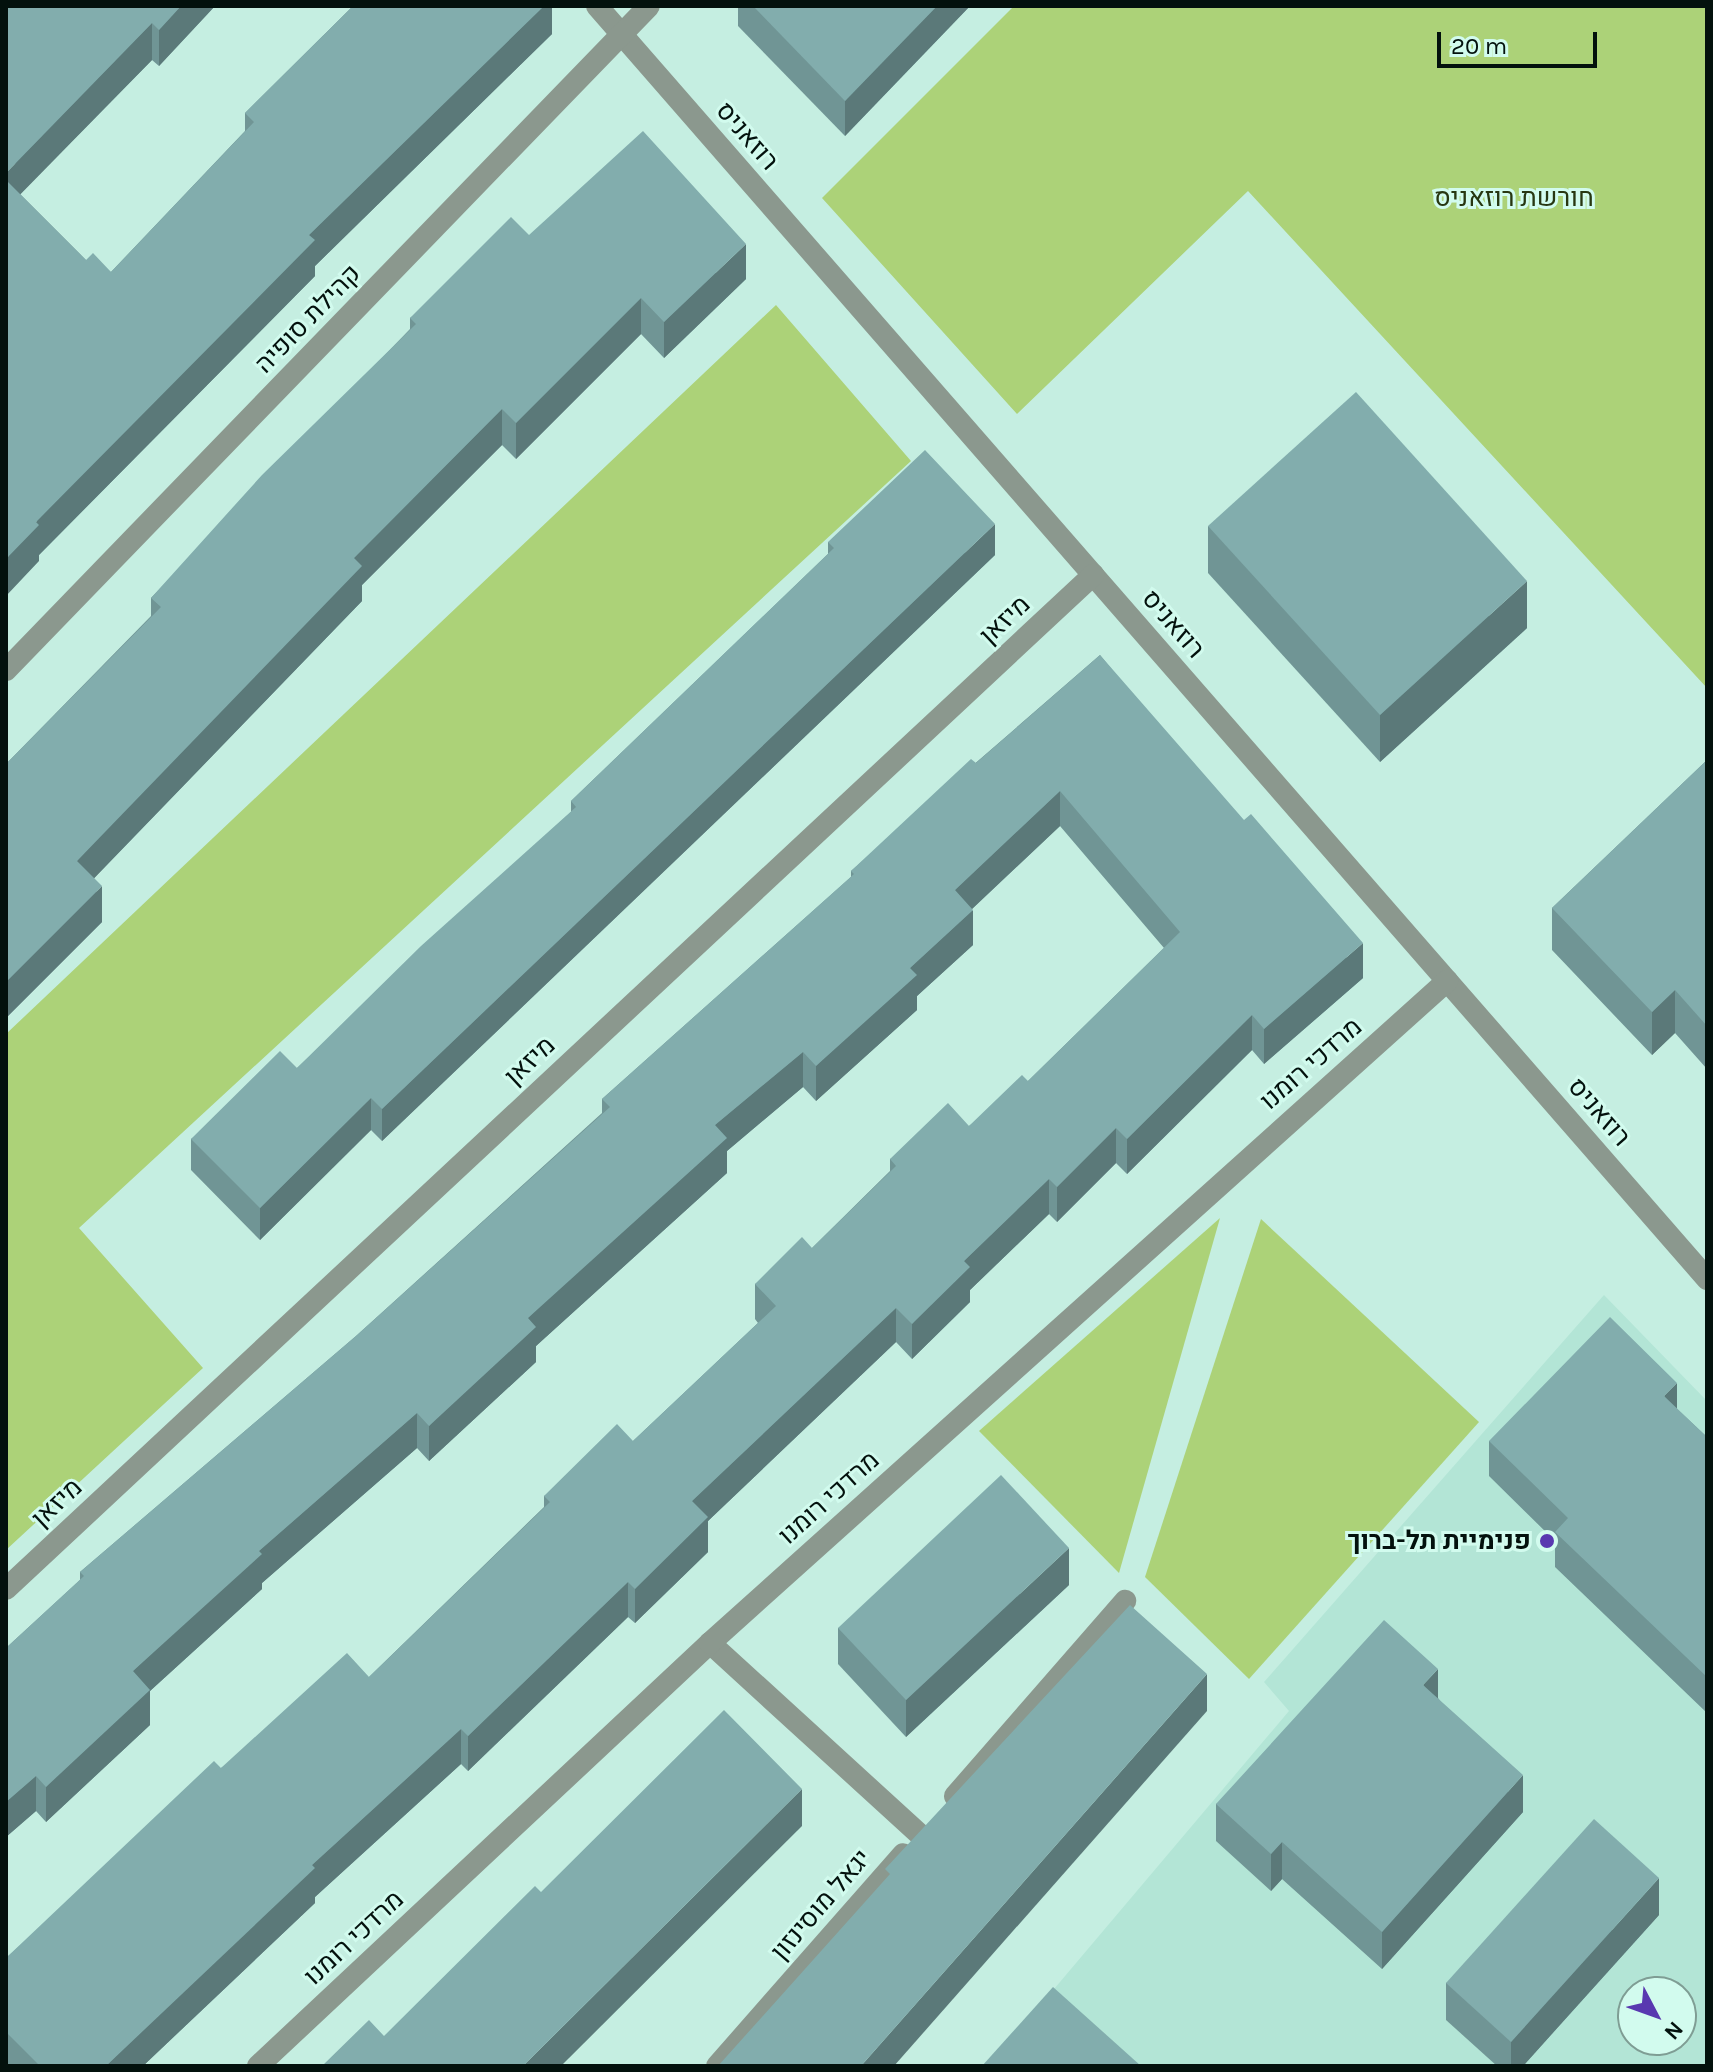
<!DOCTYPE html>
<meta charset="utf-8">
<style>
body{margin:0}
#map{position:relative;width:1713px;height:2072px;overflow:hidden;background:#c5eee1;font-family:Karla,Heebo,sans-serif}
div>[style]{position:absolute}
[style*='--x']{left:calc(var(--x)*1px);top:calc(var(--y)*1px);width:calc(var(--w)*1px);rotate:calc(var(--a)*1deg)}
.built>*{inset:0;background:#b3e5d6}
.green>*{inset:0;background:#acd278}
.minor>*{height:22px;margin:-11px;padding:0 11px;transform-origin:11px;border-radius:11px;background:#8b988e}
.wall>*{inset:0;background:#709595}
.shaded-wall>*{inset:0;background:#5b7979}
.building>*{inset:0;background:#82adad}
.dots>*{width:22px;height:22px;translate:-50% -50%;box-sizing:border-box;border:4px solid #d2fbee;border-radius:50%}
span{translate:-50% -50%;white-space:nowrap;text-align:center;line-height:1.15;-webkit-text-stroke:6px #d2fbee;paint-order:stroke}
.street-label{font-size:26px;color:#03110d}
.park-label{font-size:26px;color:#273711}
.poi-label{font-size:26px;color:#03110d;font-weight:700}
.right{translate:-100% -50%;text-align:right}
.frame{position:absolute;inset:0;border:8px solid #03110d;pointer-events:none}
.north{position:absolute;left:1617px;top:1976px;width:80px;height:80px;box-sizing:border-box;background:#d2fbee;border:2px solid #7f9d94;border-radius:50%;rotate:131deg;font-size:22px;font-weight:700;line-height:32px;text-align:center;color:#03110d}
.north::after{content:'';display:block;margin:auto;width:28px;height:36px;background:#5938b0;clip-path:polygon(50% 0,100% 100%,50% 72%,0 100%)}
.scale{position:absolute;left:1437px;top:32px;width:160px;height:36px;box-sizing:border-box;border:4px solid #03110d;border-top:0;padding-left:10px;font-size:24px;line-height:28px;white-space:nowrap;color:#03110d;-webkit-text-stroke:6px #d2fbee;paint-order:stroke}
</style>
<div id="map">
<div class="built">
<div style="clip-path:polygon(evenodd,1604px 1295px,1707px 1401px,1707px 2066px,989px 2066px,1289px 1711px,1264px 1682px,1604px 1295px,1633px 1992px,1681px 1992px,1681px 2040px,1633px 2040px,1633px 1992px)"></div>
</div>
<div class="green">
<div style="clip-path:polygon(1014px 6px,1707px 6px,1707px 688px,1248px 191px,1017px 414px,822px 198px)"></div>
<div style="clip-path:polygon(776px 305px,911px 461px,79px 1228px,203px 1368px,6px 1550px,6px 1034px)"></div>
<div style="clip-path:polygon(1220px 1218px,1119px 1573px,979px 1431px)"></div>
<div style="clip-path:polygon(1261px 1219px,1479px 1422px,1249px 1679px,1145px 1577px)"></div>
</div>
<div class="minor">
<div style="--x:597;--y:6;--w:1689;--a:48.91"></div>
<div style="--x:6;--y:670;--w:924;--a:-45.92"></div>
<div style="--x:6;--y:1589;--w:1487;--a:-43.01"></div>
<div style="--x:710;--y:1643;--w:285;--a:42.4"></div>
<div style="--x:955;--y:1796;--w:259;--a:-48.9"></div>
<div style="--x:258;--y:2066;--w:619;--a:-43.1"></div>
<div style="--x:710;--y:1643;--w:991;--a:-41.93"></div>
<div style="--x:717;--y:2066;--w:282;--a:-48.7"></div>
</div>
<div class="wall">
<div style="clip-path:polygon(6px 6px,215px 6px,159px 66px,152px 60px,20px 194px,86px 260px,111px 272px,245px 131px,245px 113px,351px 8px,349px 6px,552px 6px,552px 34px,315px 266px,315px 276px,39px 555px,39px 561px)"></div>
<div style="clip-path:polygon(738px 6px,970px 6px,845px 136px,738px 26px)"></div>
<div style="clip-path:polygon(529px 235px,746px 279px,664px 358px,641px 334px,516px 459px,502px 445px,362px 585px,362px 601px,94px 878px,102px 922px,6px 1018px,6px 764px,151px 616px,151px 598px,410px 329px,410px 318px)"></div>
<div style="clip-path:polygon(1208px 526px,1527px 628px,1380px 762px,1208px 573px)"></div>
<div style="clip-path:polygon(828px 542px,995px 555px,382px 1141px,371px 1130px,260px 1240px,191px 1170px,191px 1139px,297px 1068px,571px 812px,571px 801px,828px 554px)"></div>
<div style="clip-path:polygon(1100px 655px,1363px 978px,1264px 1064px,1252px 1050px,1127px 1174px,1116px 1163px,1057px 1222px,1049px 1214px,970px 1290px,970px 1302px,912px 1359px,896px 1342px,708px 1521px,708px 1552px,635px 1623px,628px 1617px,468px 1771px,461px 1764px,315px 1897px,315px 1903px,143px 2066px,6px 2066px,6px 1958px,221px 1768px,369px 1677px,544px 1507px,544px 1496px,633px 1441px,758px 1323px,755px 1319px,755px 1284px,812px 1248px,890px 1171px,890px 1159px,969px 1126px,1028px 1081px,1164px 948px,1060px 826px,972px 909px,973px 945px,917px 996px,917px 1010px,816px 1101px,803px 1087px,727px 1151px,727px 1173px,536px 1346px,536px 1362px,429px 1461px,417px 1448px,262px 1583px,262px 1589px,150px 1691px,150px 1725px,46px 1822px,36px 1811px,6px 1837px,6px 1648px,80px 1580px,80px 1572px,356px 1336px,602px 1113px,602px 1099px,851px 877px,851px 871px)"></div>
<div style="clip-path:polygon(1707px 760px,1707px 1069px,1675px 1033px,1652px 1055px,1552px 950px,1552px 908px)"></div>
<div style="clip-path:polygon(1677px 1409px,1707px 1437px,1707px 1713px,1555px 1567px,1555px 1541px,1489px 1476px,1489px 1441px)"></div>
<div style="clip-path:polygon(1069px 1585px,906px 1737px,838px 1664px,838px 1628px)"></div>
<div style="clip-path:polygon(1438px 1698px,1523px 1812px,1382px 1969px,1282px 1879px,1271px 1891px,1216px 1841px,1216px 1804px)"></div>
<div style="clip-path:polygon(1659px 1915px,1523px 2066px,1497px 2066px,1446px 2020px,1446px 1983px)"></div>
</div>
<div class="shaded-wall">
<div style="clip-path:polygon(181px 6px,215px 6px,159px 66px,159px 30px)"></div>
<div style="clip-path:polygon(544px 6px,552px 6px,552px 34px,315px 266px,315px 276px,39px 555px,39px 561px,6px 596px,6px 559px,36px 522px,309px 235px)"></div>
<div style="clip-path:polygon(937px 6px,970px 6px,845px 136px,845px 101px)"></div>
<div style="clip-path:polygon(152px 23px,152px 60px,6px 209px,6px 173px)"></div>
<div style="clip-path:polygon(746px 244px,746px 279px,664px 358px,664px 322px)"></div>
<div style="clip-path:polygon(641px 298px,641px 334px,516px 459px,516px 423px)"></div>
<div style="clip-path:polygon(502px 409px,502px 445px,362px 585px,362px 601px,77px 896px,77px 861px,354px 558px)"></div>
<div style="clip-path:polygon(995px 524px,995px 555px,382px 1141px,382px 1109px)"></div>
<div style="clip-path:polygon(1527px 581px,1527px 628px,1380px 762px,1380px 715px)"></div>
<div style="clip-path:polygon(1060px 791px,1060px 826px,955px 925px,955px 890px)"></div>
<div style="clip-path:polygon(102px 886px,102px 922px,6px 1018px,6px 982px)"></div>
<div style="clip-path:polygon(973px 910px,973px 945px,917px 996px,917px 1010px,816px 1101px,816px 1066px,910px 968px)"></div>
<div style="clip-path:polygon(1363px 943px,1363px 978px,1264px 1064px,1264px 1029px)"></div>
<div style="clip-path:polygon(1675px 990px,1675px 1033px,1652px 1055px,1652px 1012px)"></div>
<div style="clip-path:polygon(1252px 1015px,1252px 1050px,1127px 1174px,1127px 1139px)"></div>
<div style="clip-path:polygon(803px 1052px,803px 1087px,727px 1151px,727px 1173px,536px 1346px,536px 1362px,429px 1461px,429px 1426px,528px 1318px,715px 1125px)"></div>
<div style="clip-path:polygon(371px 1098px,371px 1130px,260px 1240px,260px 1208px)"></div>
<div style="clip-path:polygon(1116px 1128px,1116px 1163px,1057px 1222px,1057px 1187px)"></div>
<div style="clip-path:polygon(1049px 1179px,1049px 1214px,970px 1290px,970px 1302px,912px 1359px,912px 1324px,964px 1261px)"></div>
<div style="clip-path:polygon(896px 1308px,896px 1342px,708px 1521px,708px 1552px,635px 1623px,635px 1589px,692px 1501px)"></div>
<div style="clip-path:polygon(1677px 1383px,1677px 1419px,1664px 1396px)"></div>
<div style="clip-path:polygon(417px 1413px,417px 1448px,262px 1583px,262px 1589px,150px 1691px,150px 1725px,46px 1822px,46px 1787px,133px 1671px,259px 1551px)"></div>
<div style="clip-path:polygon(1069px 1548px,1069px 1585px,906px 1737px,906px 1700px)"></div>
<div style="clip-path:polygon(628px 1582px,628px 1617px,468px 1771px,468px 1736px)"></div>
<div style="clip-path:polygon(1438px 1669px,1438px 1706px,1423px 1685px)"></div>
<div style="clip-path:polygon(1207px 1674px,1207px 1711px,894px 2066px,861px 2066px)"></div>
<div style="clip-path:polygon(461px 1729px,461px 1764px,315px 1897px,315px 1903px,143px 2066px,106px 2066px,312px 1865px)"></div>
<div style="clip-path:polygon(1523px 1775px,1523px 1812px,1382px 1969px,1382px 1932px)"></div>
<div style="clip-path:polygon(36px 1776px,36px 1811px,6px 1837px,6px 1802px)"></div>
<div style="clip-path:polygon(802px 1789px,802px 1826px,561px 2066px,523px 2066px)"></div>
<div style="clip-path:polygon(1282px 1842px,1282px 1879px,1271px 1891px,1271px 1854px)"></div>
<div style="clip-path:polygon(1659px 1878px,1659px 1915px,1523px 2066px,1511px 2066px,1511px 2042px)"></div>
</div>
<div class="building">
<div style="clip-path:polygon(6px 6px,181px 6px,159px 30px,152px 23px,6px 173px)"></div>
<div style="clip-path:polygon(353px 6px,544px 6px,309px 235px,315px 240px,36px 522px,39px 525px,6px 559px,6px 180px,86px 260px,93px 253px,111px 272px,254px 122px,245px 113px)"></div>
<div style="clip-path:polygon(753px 6px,937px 6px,845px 101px)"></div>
<div style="clip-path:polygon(643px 131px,746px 244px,664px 322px,641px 298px,516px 423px,502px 409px,354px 558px,362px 566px,77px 861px,102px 886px,6px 982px,6px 764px,161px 607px,151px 598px,262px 475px,416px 324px,410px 318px,511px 217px,529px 235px)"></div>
<div style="clip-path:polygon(1356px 392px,1527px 581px,1380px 715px,1208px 526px)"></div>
<div style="clip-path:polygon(925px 450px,995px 524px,382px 1109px,371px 1098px,260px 1208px,191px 1139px,280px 1051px,297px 1068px,421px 946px,576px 807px,571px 801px,834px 548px,828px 542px)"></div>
<div style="clip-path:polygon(1100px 655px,1244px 820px,1251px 814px,1363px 943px,1264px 1029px,1252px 1015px,1127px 1139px,1116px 1128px,1057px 1187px,1049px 1179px,964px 1261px,970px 1267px,912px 1324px,896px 1308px,692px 1501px,708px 1517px,635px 1589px,628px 1582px,468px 1736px,461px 1729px,312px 1865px,315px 1868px,106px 2066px,40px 2066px,6px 2032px,6px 1958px,214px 1761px,221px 1768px,347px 1653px,369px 1677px,550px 1502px,544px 1496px,617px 1424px,633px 1441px,776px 1306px,755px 1284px,802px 1237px,812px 1248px,896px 1166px,890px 1159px,948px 1103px,969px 1126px,1022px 1075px,1028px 1081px,1180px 932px,1060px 791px,955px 890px,973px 910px,910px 968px,917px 975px,816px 1066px,803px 1052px,715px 1125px,727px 1138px,528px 1318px,536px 1327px,429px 1426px,417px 1413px,259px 1551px,262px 1554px,133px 1671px,150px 1690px,46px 1787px,36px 1776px,6px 1802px,6px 1648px,84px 1576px,80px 1572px,356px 1336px,610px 1107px,602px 1099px,854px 874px,851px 871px,971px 759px,976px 763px)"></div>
<div style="clip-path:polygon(1707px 760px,1707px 1026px,1675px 990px,1652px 1012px,1552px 908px)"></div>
<div style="clip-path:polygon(1610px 1317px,1677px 1383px,1664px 1396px,1707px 1437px,1707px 1677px,1555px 1532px,1568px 1518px,1489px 1441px)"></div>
<div style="clip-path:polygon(1001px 1475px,1069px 1548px,906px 1700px,838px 1628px)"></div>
<div style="clip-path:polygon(1130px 1605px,1207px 1674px,861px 2066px,718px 2066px,890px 1874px,885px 1869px)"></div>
<div style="clip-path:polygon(1384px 1620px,1438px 1669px,1423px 1685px,1523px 1775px,1382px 1932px,1282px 1842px,1271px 1854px,1216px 1804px)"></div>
<div style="clip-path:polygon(724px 1710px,802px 1789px,523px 2066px,322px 2066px,369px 2020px,384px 2036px,535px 1886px,541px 1892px)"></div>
<div style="clip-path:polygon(1594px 1819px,1659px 1878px,1511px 2042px,1446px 1983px)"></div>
<div style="clip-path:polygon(1053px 1987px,1141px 2066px,982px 2066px)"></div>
</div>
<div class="dots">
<div style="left:1547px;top:1541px;background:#5938b0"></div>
</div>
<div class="street-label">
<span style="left:747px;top:136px;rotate:49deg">רוזאניס</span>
<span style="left:308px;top:319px;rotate:-46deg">קהילת סופיה</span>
<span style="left:1005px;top:620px;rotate:-43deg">מיזאן</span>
<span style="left:1173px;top:624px;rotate:49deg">רוזאניס</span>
<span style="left:530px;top:1061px;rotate:-43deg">מיזאן</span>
<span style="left:1311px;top:1064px;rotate:-41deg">מרדכי רומנו</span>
<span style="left:1599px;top:1112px;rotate:49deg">רוזאניס</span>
<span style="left:829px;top:1498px;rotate:-42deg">מרדכי רומנו</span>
<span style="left:57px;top:1503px;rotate:-43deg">מיזאן</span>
<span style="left:821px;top:1905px;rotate:-49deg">יגאל מוסינזון</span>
<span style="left:354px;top:1938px;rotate:-43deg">מרדכי רומנו</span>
</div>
<div class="park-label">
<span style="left:1514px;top:198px">חורשת רוזאניס</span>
</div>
<div class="poi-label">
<span class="right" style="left:1531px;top:1541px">פנימיית תל-ברוך</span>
</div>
<div class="frame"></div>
<div class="north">N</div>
<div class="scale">20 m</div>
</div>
